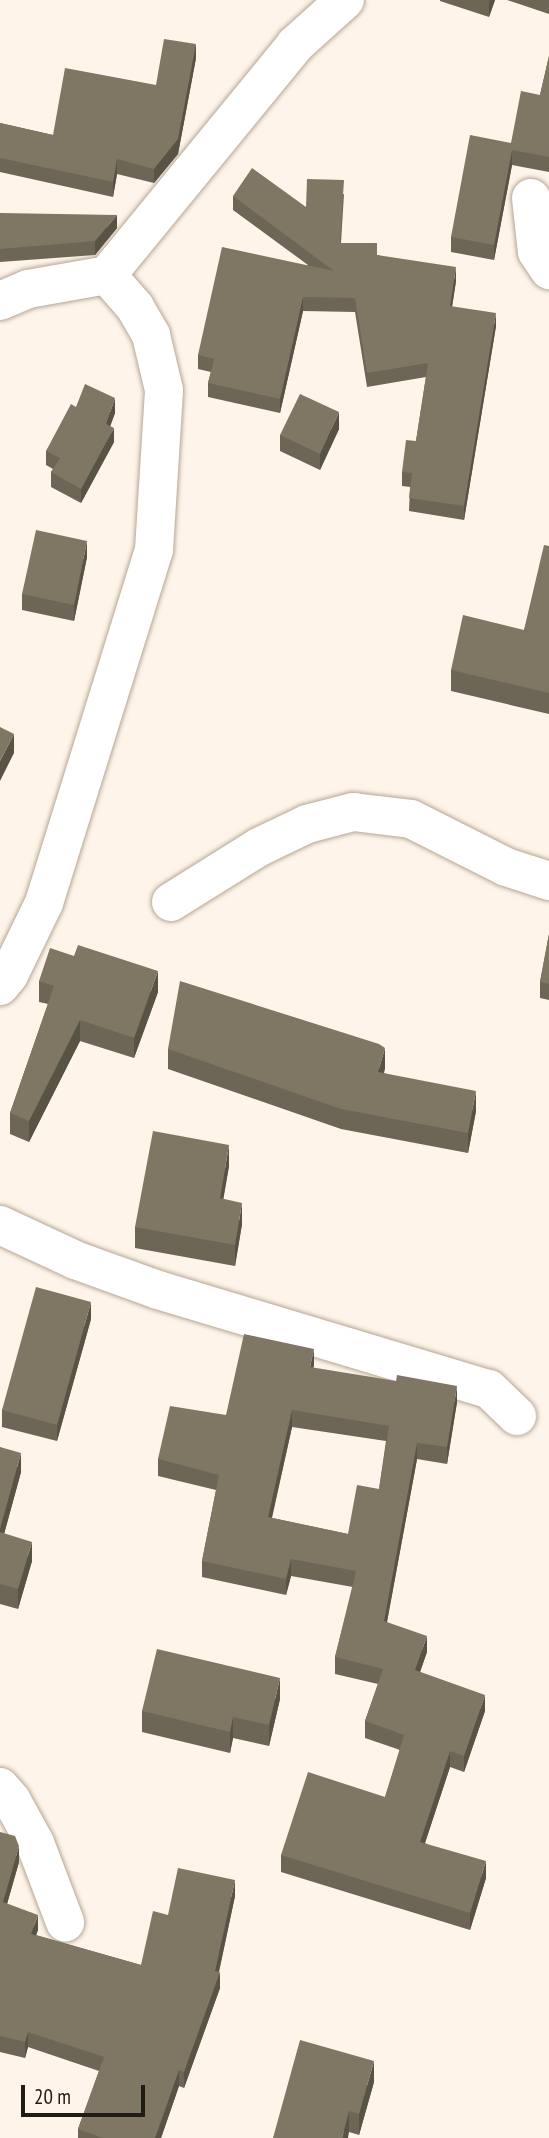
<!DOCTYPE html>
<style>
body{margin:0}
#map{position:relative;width:549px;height:2138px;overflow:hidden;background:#fef4e9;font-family:"PT Sans Narrow",sans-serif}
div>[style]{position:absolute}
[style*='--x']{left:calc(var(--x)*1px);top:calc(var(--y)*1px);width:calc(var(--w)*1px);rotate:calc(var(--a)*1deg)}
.roads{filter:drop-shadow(0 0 2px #b6a695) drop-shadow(0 0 2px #b6a695)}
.minor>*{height:38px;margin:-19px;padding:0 19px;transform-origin:19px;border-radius:19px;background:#fff}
.wall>*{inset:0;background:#6d6555}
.shaded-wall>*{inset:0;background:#595345}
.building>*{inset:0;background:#7f7663}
span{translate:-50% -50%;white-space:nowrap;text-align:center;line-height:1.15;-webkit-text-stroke:5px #fef4e9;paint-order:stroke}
.scale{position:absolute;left:21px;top:2085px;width:124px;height:32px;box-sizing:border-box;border:4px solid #211b15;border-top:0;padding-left:9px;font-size:21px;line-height:24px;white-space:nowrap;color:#211b15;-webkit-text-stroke:5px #fef4e9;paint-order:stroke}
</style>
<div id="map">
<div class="roads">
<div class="minor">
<div style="--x:531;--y:198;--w:54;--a:83.7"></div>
<div style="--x:537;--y:252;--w:22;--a:56"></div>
<div style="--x:0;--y:301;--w:30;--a:-23"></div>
<div style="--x:28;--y:289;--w:80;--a:-10"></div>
<div style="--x:107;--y:275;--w:297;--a:-50.7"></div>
<div style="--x:295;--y:45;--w:67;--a:-42"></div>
<div style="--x:171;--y:902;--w:104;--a:-32"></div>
<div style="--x:259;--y:847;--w:53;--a:-25.6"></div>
<div style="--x:307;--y:824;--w:48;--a:-14.6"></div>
<div style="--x:353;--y:812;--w:58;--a:6.9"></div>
<div style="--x:411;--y:819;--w:106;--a:26.8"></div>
<div style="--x:506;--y:867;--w:45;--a:18"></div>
<div style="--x:0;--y:986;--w:14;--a:-51"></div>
<div style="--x:9;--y:975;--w:80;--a:-64.1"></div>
<div style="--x:44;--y:903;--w:370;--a:-72.7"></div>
<div style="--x:154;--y:550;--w:160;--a:-86.4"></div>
<div style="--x:164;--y:390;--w:57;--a:-103.3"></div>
<div style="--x:151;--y:335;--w:32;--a:-120"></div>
<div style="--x:135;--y:307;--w:43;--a:-131.2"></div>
<div style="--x:0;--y:1225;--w:83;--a:25"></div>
<div style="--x:75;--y:1260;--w:88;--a:19.9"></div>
<div style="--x:158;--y:1290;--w:345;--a:16.7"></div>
<div style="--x:489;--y:1389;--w:39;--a:44"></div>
<div style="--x:0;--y:1787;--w:18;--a:49"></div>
<div style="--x:12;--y:1801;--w:48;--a:61.3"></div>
<div style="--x:35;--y:1843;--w:85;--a:69.2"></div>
</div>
</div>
<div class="wall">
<div style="clip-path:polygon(440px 0,495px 0,489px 17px,440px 1px)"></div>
<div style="clip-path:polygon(507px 0,549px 0,549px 14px)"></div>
<div style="clip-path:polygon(549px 56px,549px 172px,512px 165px,494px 260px,451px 252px,451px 237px,511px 143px,540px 95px)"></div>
<div style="clip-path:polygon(196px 58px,178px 154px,154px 183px,117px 174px,113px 197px,0 172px,0 123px,53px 135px,156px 85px)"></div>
<div style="clip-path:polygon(344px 194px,341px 243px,456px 281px,452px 307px,496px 326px,464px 520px,409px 511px,410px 487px,402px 486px,402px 472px,416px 441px,426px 377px,367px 387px,355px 312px,303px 311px,280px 413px,208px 397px,208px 383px,211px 372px,198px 369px,198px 355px,308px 265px,233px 210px,233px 196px,306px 207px)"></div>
<div style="clip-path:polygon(0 213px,117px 228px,95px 255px,0 262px)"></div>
<div style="clip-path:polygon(76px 407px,115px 413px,110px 426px,114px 442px,81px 503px,51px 487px,51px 472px,53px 469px,46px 465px,46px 451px)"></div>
<div style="clip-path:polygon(339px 429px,320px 470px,280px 451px,280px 435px)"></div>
<div style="clip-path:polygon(549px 546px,549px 714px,451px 691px,451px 670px,524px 630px)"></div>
<div style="clip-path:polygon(87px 557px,74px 621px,22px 610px,22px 594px)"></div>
<div style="clip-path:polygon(549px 934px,549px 1000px,540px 998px,540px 982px)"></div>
<div style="clip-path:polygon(39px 981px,158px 992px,134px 1058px,80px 1041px,29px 1142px,10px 1134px,10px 1113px,48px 1004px,39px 1002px)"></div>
<div style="clip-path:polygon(168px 1049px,385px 1068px,384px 1073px,476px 1111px,468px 1153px,341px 1129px,168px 1069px)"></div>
<div style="clip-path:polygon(229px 1166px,223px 1199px,242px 1224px,235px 1266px,135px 1248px,135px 1227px)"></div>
<div style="clip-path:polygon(91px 1319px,57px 1441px,2px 1427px,2px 1410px)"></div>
<div style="clip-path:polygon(evenodd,314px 1365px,313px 1368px,457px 1402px,447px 1464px,417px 1459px,387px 1622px,427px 1652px,420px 1672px,485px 1711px,464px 1772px,450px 1767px,425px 1843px,486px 1878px,470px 1930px,281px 1872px,281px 1855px,385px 1797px,400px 1750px,365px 1738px,365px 1721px,378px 1684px,335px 1674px,335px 1657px,353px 1587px,291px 1576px,286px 1595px,202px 1577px,202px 1561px,216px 1490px,158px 1476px,158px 1459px,226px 1415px,314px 1365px,292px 1427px,386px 1441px,379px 1489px,348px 1534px,272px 1518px,292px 1427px)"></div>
<div style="clip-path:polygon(0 1447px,21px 1472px,4px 1534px,32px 1561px,18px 1609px,0 1604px)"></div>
<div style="clip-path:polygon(280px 1699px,269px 1746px,233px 1738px,230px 1753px,142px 1732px,142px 1711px)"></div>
<div style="clip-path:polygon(0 1818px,0 1832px,19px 1862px,7px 1904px,38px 1930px,36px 1935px,141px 1965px,168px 1915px,235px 1896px,219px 1972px,220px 1988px,184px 2088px,179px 2086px,161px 2138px,78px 2138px,78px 2129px,99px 2071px,28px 2047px,25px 2058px,0 2052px)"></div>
<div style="clip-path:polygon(374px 2082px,359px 2135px,349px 2132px,273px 2138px)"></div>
</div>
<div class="shaded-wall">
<div style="clip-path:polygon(490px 0,495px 0,489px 17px,489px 2px)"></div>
<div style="clip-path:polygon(196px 44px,196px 58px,178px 154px,154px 183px,154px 169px)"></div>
<div style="clip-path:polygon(512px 150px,512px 165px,494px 260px,494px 245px)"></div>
<div style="clip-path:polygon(117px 159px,117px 174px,113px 197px,113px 182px)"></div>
<div style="clip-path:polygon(117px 215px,117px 228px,95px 255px,95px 241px)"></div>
<div style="clip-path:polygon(456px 267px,456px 281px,450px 320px,450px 306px)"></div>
<div style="clip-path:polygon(303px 297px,303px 311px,280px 413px,280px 399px)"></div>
<div style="clip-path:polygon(496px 313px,496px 326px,464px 520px,464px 506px)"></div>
<div style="clip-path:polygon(115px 398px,115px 413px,106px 438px,106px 424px)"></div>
<div style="clip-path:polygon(339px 412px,339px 429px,320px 470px,320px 454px)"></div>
<div style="clip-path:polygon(114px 428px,114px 442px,81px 503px,81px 489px)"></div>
<div style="clip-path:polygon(87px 541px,87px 557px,74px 621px,74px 605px)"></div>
<div style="clip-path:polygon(14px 734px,14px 753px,0 781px,0 761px)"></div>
<div style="clip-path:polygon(158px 971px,158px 992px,134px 1058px,134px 1038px)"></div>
<div style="clip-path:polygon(80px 1020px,80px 1041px,29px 1142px,29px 1121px)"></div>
<div style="clip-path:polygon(385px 1048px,385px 1068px,378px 1092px,378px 1072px)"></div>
<div style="clip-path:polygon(476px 1091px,476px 1111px,468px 1153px,468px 1133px)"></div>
<div style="clip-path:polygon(229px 1145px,229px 1166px,220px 1219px,220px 1198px)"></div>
<div style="clip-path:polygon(242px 1203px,242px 1224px,235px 1266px,235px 1245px)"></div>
<div style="clip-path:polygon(91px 1302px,91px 1319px,57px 1441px,57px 1425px)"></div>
<div style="clip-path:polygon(314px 1349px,314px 1365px,310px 1384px,310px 1367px)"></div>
<div style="clip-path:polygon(457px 1386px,457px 1402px,447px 1464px,447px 1447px)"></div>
<div style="clip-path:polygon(292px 1410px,292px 1427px,268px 1534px,268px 1517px)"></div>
<div style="clip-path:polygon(417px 1443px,417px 1459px,384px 1638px,384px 1621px)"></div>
<div style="clip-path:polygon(21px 1453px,21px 1472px,0 1549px,0 1529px)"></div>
<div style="clip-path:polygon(32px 1542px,32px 1561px,18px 1609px,18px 1589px)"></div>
<div style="clip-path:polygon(291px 1559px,291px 1576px,286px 1595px,286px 1579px)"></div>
<div style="clip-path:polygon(427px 1636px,427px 1652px,415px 1686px,415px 1670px)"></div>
<div style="clip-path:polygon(280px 1678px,280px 1699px,269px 1746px,269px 1725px)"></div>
<div style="clip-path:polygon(485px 1695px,485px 1711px,464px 1772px,464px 1756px)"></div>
<div style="clip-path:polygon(233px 1717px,233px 1738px,230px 1753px,230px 1732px)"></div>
<div style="clip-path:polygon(450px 1751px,450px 1767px,420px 1858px,420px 1842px)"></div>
<div style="clip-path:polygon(19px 1846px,19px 1862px,3px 1918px,3px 1902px)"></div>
<div style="clip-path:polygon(486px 1861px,486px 1878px,470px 1930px,470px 1913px)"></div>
<div style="clip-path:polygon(235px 1880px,235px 1896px,217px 1980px,220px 1972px,220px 1988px,184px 2088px,184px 2072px,215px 1971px)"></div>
<div style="clip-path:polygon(38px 1915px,38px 1930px,31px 1949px,31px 1934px)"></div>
<div style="clip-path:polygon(28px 2032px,28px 2047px,25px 2058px,25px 2042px)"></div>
<div style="clip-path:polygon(374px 2061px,374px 2082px,359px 2135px,359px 2114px)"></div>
<div style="clip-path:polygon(179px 2070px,179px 2086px,161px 2138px,155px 2138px)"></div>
<div style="clip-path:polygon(349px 2111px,349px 2132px,348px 2138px,342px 2138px)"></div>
</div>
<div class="building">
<div style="clip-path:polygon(164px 39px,196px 44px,178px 139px,154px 169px,117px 159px,113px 182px,0 158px,0 123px,53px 135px,65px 68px,156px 85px)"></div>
<div style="clip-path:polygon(549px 56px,549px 157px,512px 150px,494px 245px,451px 237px,470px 135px,511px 143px,521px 91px,540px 95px)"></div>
<div style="clip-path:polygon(252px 168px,306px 207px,307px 179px,344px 180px,340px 243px,377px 243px,377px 255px,456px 267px,450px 306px,496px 313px,464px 506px,409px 498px,412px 473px,402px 472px,406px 440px,416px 441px,428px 363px,367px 373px,355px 298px,303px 297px,280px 399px,208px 383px,214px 359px,198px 355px,222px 247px,334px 271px,233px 196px)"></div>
<div style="clip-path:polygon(0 213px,117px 215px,95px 241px,0 249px)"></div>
<div style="clip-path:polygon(85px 384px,115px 398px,106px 424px,114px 428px,81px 489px,51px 472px,60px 458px,46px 451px,71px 404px,76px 407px)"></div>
<div style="clip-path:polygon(300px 394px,339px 412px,320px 454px,280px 435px)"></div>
<div style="clip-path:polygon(36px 530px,87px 541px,74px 605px,22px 594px)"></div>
<div style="clip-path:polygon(544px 545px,549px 546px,549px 693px,451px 670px,463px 615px,524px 630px)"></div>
<div style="clip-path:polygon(0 727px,14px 734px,0 761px)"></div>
<div style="clip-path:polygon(549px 934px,549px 984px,540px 982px)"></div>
<div style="clip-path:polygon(78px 945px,158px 971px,134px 1038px,80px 1020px,29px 1121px,10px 1113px,54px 986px,39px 981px,50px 948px,74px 956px)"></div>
<div style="clip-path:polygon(180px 981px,379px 1044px,385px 1048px,378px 1072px,476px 1091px,468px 1133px,341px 1109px,168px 1049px)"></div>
<div style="clip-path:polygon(153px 1131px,229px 1145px,220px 1198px,242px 1203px,235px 1245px,135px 1227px)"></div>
<div style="clip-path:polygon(36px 1287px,91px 1302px,57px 1425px,2px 1410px)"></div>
<div style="clip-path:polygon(evenodd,244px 1334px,314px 1349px,310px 1367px,396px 1381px,397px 1375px,457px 1386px,447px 1447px,417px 1443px,384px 1621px,427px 1636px,415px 1670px,485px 1695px,464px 1756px,450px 1751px,420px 1842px,486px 1861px,470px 1913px,281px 1855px,308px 1772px,385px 1797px,404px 1735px,365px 1721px,383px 1669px,335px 1657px,356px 1571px,291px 1559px,286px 1579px,202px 1561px,219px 1475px,158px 1459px,170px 1406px,226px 1415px,244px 1334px,292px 1410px,389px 1426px,379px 1489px,357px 1485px,348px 1534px,268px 1517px,292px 1410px)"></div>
<div style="clip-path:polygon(0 1447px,21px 1453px,0 1529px)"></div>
<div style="clip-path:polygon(0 1532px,32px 1542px,18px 1589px,0 1584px)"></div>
<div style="clip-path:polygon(157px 1649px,280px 1678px,269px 1725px,233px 1717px,230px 1732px,142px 1711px)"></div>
<div style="clip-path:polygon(0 1832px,15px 1836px,19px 1846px,3px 1902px,38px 1915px,31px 1934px,141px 1965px,153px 1911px,168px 1915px,178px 1868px,235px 1880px,215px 1971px,220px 1972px,184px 2072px,179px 2070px,155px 2138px,103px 2138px,78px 2129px,104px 2057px,28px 2032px,25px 2042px,0 2036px)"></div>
<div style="clip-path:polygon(300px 2040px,374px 2061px,359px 2114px,349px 2111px,342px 2138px,273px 2138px)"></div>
</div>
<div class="scale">20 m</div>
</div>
